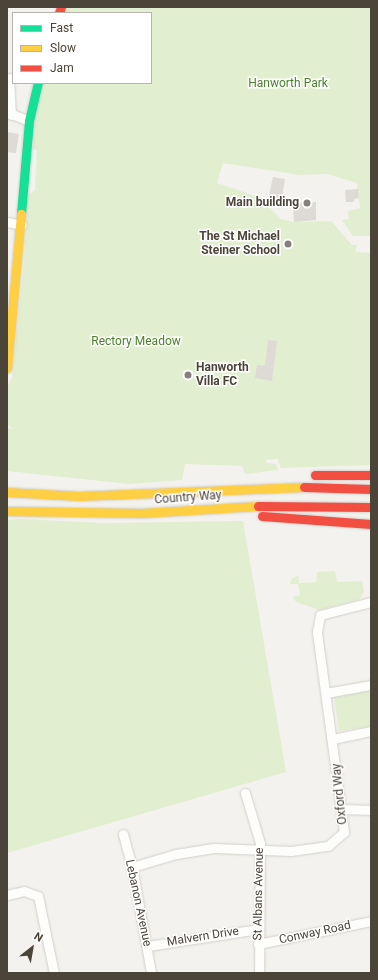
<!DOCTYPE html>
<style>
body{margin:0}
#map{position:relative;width:378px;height:980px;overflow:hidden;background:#f4f2ee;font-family:Roboto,sans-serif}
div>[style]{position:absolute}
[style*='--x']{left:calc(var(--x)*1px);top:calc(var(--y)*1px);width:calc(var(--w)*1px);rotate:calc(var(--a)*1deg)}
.green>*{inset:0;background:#e1eecf}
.building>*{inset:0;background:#dedbd6}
.roads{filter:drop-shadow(0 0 1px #d2d0cb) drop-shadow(0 0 1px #d2d0cb)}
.street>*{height:9px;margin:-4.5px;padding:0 4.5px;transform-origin:4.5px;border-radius:4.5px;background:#fdfdfc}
.fast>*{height:9px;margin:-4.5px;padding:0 4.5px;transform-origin:4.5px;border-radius:4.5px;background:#16e098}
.slow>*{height:9px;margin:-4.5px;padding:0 4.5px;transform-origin:4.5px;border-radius:4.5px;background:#ffcf43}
.jam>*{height:9px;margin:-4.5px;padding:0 4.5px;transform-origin:4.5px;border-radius:4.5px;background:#f24e42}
.dots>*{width:11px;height:11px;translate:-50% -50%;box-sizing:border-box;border:2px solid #fff;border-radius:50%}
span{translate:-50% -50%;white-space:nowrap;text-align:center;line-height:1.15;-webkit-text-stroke:3px #fff;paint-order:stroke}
.park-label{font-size:12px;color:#4a7f2a}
.poi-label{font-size:12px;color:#4b4439;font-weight:700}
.right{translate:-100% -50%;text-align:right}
.left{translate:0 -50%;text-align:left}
.street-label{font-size:12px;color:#4b4439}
.frame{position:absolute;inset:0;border:8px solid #4b4439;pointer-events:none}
.legend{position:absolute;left:12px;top:12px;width:140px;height:72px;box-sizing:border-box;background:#fff;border:1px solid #b7b4b0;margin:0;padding:5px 7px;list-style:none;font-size:12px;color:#4b4439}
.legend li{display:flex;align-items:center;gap:8px;height:20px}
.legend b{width:20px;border:1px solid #b7b4b0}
.north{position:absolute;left:12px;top:928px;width:40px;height:40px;-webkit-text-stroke:3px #fff;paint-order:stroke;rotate:31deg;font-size:11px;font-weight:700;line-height:16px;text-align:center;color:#4b4439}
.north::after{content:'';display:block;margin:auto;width:14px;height:18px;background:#4b4439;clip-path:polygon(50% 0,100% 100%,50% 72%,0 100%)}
</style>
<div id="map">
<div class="green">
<div style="clip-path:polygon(65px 7px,371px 7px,371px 236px,353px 236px,342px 220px,349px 219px,348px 211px,360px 208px,357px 183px,327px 174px,300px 175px,223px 163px,217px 183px,268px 200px,268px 206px,281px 219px,294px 222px,331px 221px,352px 245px,357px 245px,355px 252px,371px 253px,371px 465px,281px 468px,278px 459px,265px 460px,267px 463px,276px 464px,278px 470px,245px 474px,242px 466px,185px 464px,182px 480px,129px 484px,7px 471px,7px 428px,13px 429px,7px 424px,7px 388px,12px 377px,24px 263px,28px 195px,35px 190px,37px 150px,33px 149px,32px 132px,43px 83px,151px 83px,151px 13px,63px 13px)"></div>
<div style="clip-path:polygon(18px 519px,104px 523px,243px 521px,286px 772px,7px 853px,7px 520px)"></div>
<div style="clip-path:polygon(335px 571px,337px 582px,362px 581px,364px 592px,360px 599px,319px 610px,296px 602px,293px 597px,300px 595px,298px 584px,290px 584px,292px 578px,298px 576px,299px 583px,316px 582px,317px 572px)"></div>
<div style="clip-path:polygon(371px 690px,371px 726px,339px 731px,334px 697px)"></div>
</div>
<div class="building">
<div style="clip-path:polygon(7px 132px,19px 134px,16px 153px,7px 152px)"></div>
<div style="clip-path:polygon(273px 177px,285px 179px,281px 203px,268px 200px)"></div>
<div style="clip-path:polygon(358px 189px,359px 198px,354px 199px,354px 202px,346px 202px,345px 190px)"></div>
<div style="clip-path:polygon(316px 202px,316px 220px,294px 222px,293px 208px,296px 207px,295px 203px)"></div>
<div style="clip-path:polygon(268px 340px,277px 341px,272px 381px,255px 378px,257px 365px,265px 366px)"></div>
</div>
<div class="roads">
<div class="street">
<div style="--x:9;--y:78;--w:37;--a:87"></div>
<div style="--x:7;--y:112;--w:24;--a:22"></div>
<div style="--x:7;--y:222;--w:15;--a:11"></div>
<div style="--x:326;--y:693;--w:46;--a:-10.1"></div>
<div style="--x:333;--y:739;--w:39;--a:-12"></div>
<div style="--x:245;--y:793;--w:52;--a:73.3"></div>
<div style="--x:260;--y:843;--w:130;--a:90.4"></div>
<div style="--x:343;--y:809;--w:28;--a:2"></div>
<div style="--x:123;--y:834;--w:34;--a:75"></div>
<div style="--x:132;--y:867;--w:108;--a:79.8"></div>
<div style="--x:132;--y:867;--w:46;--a:-16.5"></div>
<div style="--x:176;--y:854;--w:38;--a:-9"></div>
<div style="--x:214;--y:848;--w:77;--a:2.2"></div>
<div style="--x:291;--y:851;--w:37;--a:-8"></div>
<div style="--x:328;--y:846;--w:21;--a:-41"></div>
<div style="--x:344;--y:832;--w:202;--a:-97.7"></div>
<div style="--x:317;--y:632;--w:17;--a:-80"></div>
<div style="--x:320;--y:615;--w:53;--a:-14.3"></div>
<div style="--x:7;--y:895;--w:17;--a:-13"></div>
<div style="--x:24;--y:891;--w:15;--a:20"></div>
<div style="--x:38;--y:896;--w:79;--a:78.3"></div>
<div style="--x:258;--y:944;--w:115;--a:-11.5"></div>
<div style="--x:148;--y:946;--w:112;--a:-8.7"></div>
</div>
<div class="fast">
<div style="--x:21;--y:214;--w:93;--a:-85.1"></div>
<div style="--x:29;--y:121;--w:39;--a:-77"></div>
</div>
<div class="slow">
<div style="--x:7;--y:368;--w:155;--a:-84.8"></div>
<div style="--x:7;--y:492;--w:72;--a:3.2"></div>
<div style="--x:79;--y:496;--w:225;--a:-2.3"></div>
<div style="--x:7;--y:511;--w:135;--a:0.8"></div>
<div style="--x:142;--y:513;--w:116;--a:-3.5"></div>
</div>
<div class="jam">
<div style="--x:59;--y:13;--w:6;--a:-72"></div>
<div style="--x:315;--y:475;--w:56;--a:0"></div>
<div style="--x:304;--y:487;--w:67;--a:1.7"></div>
<div style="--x:258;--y:506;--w:113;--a:0.5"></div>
<div style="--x:262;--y:516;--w:109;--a:4.2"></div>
</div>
</div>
<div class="dots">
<div style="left:307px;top:203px;background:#868178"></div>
<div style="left:288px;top:244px;background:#868178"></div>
<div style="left:188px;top:375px;background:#868178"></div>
</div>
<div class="park-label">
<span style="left:288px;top:84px">Hanworth Park</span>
<span style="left:136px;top:342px">Rectory Meadow</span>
</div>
<div class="poi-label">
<span class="right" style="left:299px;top:203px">Main building</span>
<span class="right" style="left:280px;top:244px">The St Michael<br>Steiner School</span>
<span class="left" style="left:196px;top:375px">Hanworth<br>Villa FC</span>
</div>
<div class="street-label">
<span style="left:188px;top:498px;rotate:-4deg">Country Way</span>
<span style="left:340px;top:794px;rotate:-96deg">Oxford Way</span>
<span style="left:259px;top:894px;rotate:-89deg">St Albans Avenue</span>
<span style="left:138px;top:903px;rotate:78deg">Lebanon Avenue</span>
<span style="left:315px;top:933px;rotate:-12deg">Conway Road</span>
<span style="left:203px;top:937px;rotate:-9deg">Malvern Drive</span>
</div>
<div class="frame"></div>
<ul class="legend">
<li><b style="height:5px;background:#16e098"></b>Fast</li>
<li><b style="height:5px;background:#ffcf43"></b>Slow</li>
<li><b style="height:5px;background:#f24e42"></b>Jam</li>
</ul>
<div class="north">N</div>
</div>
